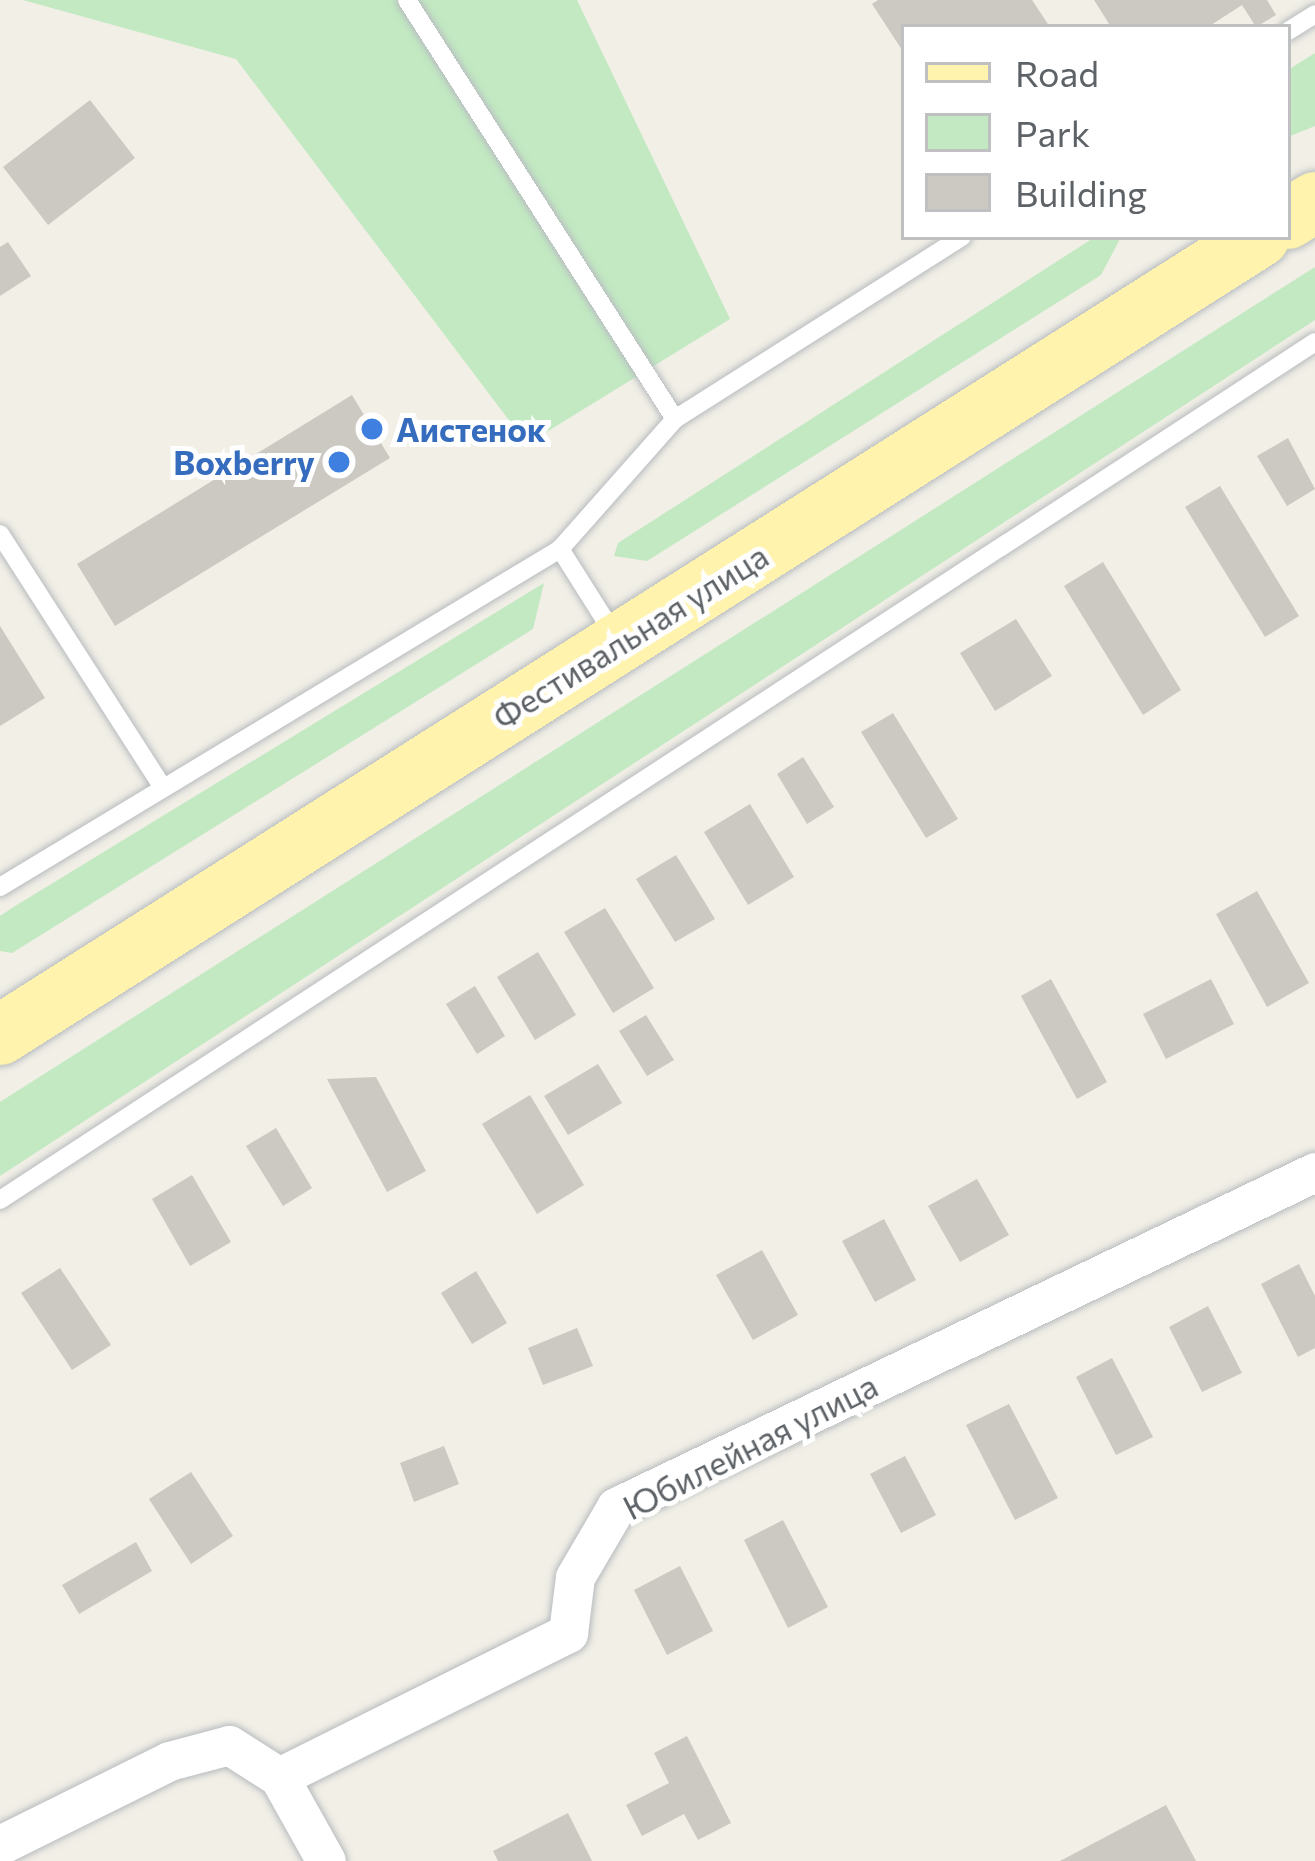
<!DOCTYPE html>
<meta charset="utf-8">
<style>
body{margin:0}
#map{position:relative;width:1315px;height:1861px;overflow:hidden;background:#f1efe6;font-family:Commissioner,sans-serif}
div>[style]{position:absolute}
[style*='--x']{left:calc(var(--x)*1px);top:calc(var(--y)*1px);width:calc(var(--w)*1px);rotate:calc(var(--a)*1deg)}
.green>*{inset:0;background:#c2e9c2}
.building>*{inset:0;background:#ccc9c3}
.roads{filter:drop-shadow(0 0 3px #b8bcc0) drop-shadow(0 0 3px #b8bcc0)}
.service>*{height:18px;margin:-9px;padding:0 9px;transform-origin:9px;border-radius:9px;background:#fff}
.minor>*{height:39px;margin:-19.5px;padding:0 19.5px;transform-origin:19.5px;border-radius:19.5px;background:#fff}
.primary>*{height:60px;margin:-30px;padding:0 30px;transform-origin:30px;border-radius:30px;background:#fff3ad}
.dots>*{width:33px;height:33px;translate:-50% -50%;box-sizing:border-box;border:6px solid #fff;border-radius:50%}
span{translate:-50% -50%;white-space:nowrap;text-align:center;line-height:1.15;-webkit-text-stroke:10px #fff;paint-order:stroke}
.shop-label{font-size:33px;color:#366cbe;font-weight:700}
.left{translate:0 -50%;text-align:left}
.right{translate:-100% -50%;text-align:right}
.street-label{font-size:33px;color:#5d6267}
.legend{position:absolute;left:901px;top:24px;width:390px;height:216px;box-sizing:border-box;background:#fff;border:3px solid #bec0c2;margin:0;padding:15px 21px;list-style:none;font-size:36px;color:#5d6267}
.legend li{display:flex;align-items:center;gap:24px;height:60px}
.legend b{width:60px;border:3px solid #bec0c2}
</style>
<div id="map">
<div class="green">
<div style="clip-path:polygon(23px 0,577px 0,730px 319px,527px 444px,236px 59px)"></div>
<div style="clip-path:polygon(1315px 53px,1315px 126px,1288px 137px,1288px 70px)"></div>
<div style="clip-path:polygon(1095px 237px,1121px 237px,1101px 275px,647px 561px,614px 556px,618px 543px)"></div>
<div style="clip-path:polygon(1315px 267px,1315px 320px,0 1176px,0 1102px)"></div>
<div style="clip-path:polygon(544px 583px,533px 629px,12px 953px,0 951px,0 916px,12px 908px)"></div>
</div>
<div class="building">
<div style="clip-path:polygon(878px 0,1032px 0,1050px 27px,904px 27px,904px 53px,872px 4px)"></div>
<div style="clip-path:polygon(1094px 0,1267px 0,1276px 15px,1256px 27px,1242px 5px,1208px 27px,1111px 27px)"></div>
<div style="clip-path:polygon(90px 100px,135px 158px,48px 225px,3px 167px)"></div>
<div style="clip-path:polygon(8px 242px,31px 276px,0 296px,0 247px)"></div>
<div style="clip-path:polygon(352px 395px,390px 458px,115px 626px,77px 564px)"></div>
<div style="clip-path:polygon(1288px 438px,1315px 489px,1287px 506px,1257px 456px)"></div>
<div style="clip-path:polygon(1220px 486px,1299px 616px,1265px 637px,1185px 507px)"></div>
<div style="clip-path:polygon(1103px 562px,1181px 690px,1143px 715px,1064px 586px)"></div>
<div style="clip-path:polygon(1016px 619px,1052px 676px,995px 711px,960px 653px)"></div>
<div style="clip-path:polygon(0 626px,45px 698px,0 726px)"></div>
<div style="clip-path:polygon(893px 713px,958px 819px,926px 838px,861px 732px)"></div>
<div style="clip-path:polygon(803px 757px,834px 807px,807px 824px,777px 774px)"></div>
<div style="clip-path:polygon(750px 804px,794px 877px,748px 905px,704px 832px)"></div>
<div style="clip-path:polygon(676px 855px,715px 919px,675px 942px,636px 879px)"></div>
<div style="clip-path:polygon(1257px 891px,1309px 983px,1267px 1007px,1216px 914px)"></div>
<div style="clip-path:polygon(605px 908px,654px 988px,613px 1013px,564px 932px)"></div>
<div style="clip-path:polygon(538px 952px,576px 1015px,535px 1040px,497px 977px)"></div>
<div style="clip-path:polygon(1051px 979px,1107px 1082px,1077px 1099px,1021px 996px)"></div>
<div style="clip-path:polygon(1211px 979px,1234px 1024px,1166px 1059px,1143px 1014px)"></div>
<div style="clip-path:polygon(475px 986px,505px 1036px,477px 1054px,446px 1004px)"></div>
<div style="clip-path:polygon(646px 1015px,674px 1060px,647px 1076px,619px 1031px)"></div>
<div style="clip-path:polygon(598px 1064px,622px 1103px,568px 1135px,544px 1096px)"></div>
<div style="clip-path:polygon(376px 1077px,426px 1171px,387px 1192px,327px 1079px)"></div>
<div style="clip-path:polygon(530px 1095px,584px 1185px,537px 1214px,482px 1124px)"></div>
<div style="clip-path:polygon(276px 1128px,312px 1188px,283px 1206px,246px 1146px)"></div>
<div style="clip-path:polygon(192px 1175px,231px 1242px,190px 1266px,152px 1199px)"></div>
<div style="clip-path:polygon(977px 1179px,1009px 1235px,960px 1262px,928px 1206px)"></div>
<div style="clip-path:polygon(884px 1219px,916px 1280px,875px 1302px,842px 1241px)"></div>
<div style="clip-path:polygon(762px 1250px,798px 1315px,753px 1340px,716px 1275px)"></div>
<div style="clip-path:polygon(1299px 1264px,1315px 1296px,1315px 1348px,1298px 1357px,1261px 1284px)"></div>
<div style="clip-path:polygon(60px 1268px,111px 1345px,72px 1370px,21px 1293px)"></div>
<div style="clip-path:polygon(476px 1271px,507px 1323px,472px 1344px,441px 1293px)"></div>
<div style="clip-path:polygon(1208px 1306px,1242px 1373px,1202px 1392px,1169px 1327px)"></div>
<div style="clip-path:polygon(577px 1328px,593px 1366px,543px 1385px,528px 1348px)"></div>
<div style="clip-path:polygon(1112px 1358px,1153px 1437px,1116px 1455px,1076px 1377px)"></div>
<div style="clip-path:polygon(1009px 1404px,1058px 1498px,1015px 1520px,966px 1425px)"></div>
<div style="clip-path:polygon(444px 1446px,459px 1484px,414px 1502px,400px 1463px)"></div>
<div style="clip-path:polygon(905px 1456px,936px 1515px,901px 1533px,870px 1474px)"></div>
<div style="clip-path:polygon(191px 1472px,233px 1536px,191px 1564px,149px 1499px)"></div>
<div style="clip-path:polygon(783px 1520px,828px 1607px,788px 1628px,744px 1540px)"></div>
<div style="clip-path:polygon(136px 1542px,152px 1571px,79px 1614px,62px 1585px)"></div>
<div style="clip-path:polygon(680px 1566px,713px 1631px,667px 1655px,634px 1590px)"></div>
<div style="clip-path:polygon(687px 1736px,731px 1823px,698px 1840px,684px 1814px,642px 1836px,626px 1805px,669px 1783px,654px 1753px)"></div>
<div style="clip-path:polygon(1166px 1805px,1196px 1861px,1060px 1861px)"></div>
<div style="clip-path:polygon(568px 1813px,592px 1861px,498px 1861px,493px 1851px)"></div>
</div>
<div class="roads">
<div class="service">
<div style="--x:407;--y:0;--w:497;--a:57.4"></div>
<div style="--x:1288;--y:31;--w:32;--a:-32"></div>
<div style="--x:0;--y:534;--w:302;--a:57.3"></div>
<div style="--x:617;--y:639;--w:107;--a:-122.3"></div>
<div style="--x:560;--y:549;--w:174;--a:-48.5"></div>
<div style="--x:675;--y:419;--w:340;--a:-32.4"></div>
<div style="--x:0;--y:887;--w:654;--a:-31.11"></div>
<div style="--x:0;--y:1200;--w:1570;--a:-33.12"></div>
</div>
<div class="minor">
<div style="--x:279;--y:1777;--w:323;--a:-26.5"></div>
<div style="--x:568;--y:1633;--w:56;--a:-82.9"></div>
<div style="--x:575;--y:1577;--w:81;--a:-59.6"></div>
<div style="--x:616;--y:1507;--w:775;--a:-25.61"></div>
<div style="--x:0;--y:1845;--w:189;--a:-26.4"></div>
<div style="--x:169;--y:1761;--w:62;--a:-14.9"></div>
<div style="--x:229;--y:1745;--w:59;--a:32.6"></div>
<div style="--x:279;--y:1777;--w:96;--a:60.8"></div>
</div>
<div class="primary">
<div style="--x:1288;--y:219;--w:32;--a:-32"></div>
<div style="--x:0;--y:1035;--w:1491;--a:-32.35"></div>
</div>
</div>
<div class="dots">
<div style="left:372px;top:429px;background:#3f7fe0"></div>
<div style="left:339px;top:462px;background:#3f7fe0"></div>
</div>
<div class="shop-label">
<span class="left" style="left:396px;top:429px">Аистенок</span>
<span class="right" style="left:315px;top:462px">Boxberry</span>
</div>
<div class="street-label">
<span style="left:630px;top:636px;rotate:-32deg">Фестивальная улица</span>
<span style="left:750px;top:1446px;rotate:-27deg">Юбилейная улица</span>
</div>
<ul class="legend">
<li><b style="height:15px;background:#fff3ad"></b>Road</li>
<li><b style="height:33px;background:#c2e9c2"></b>Park</li>
<li><b style="height:33px;background:#ccc9c3"></b>Building</li>
</ul>
</div>
